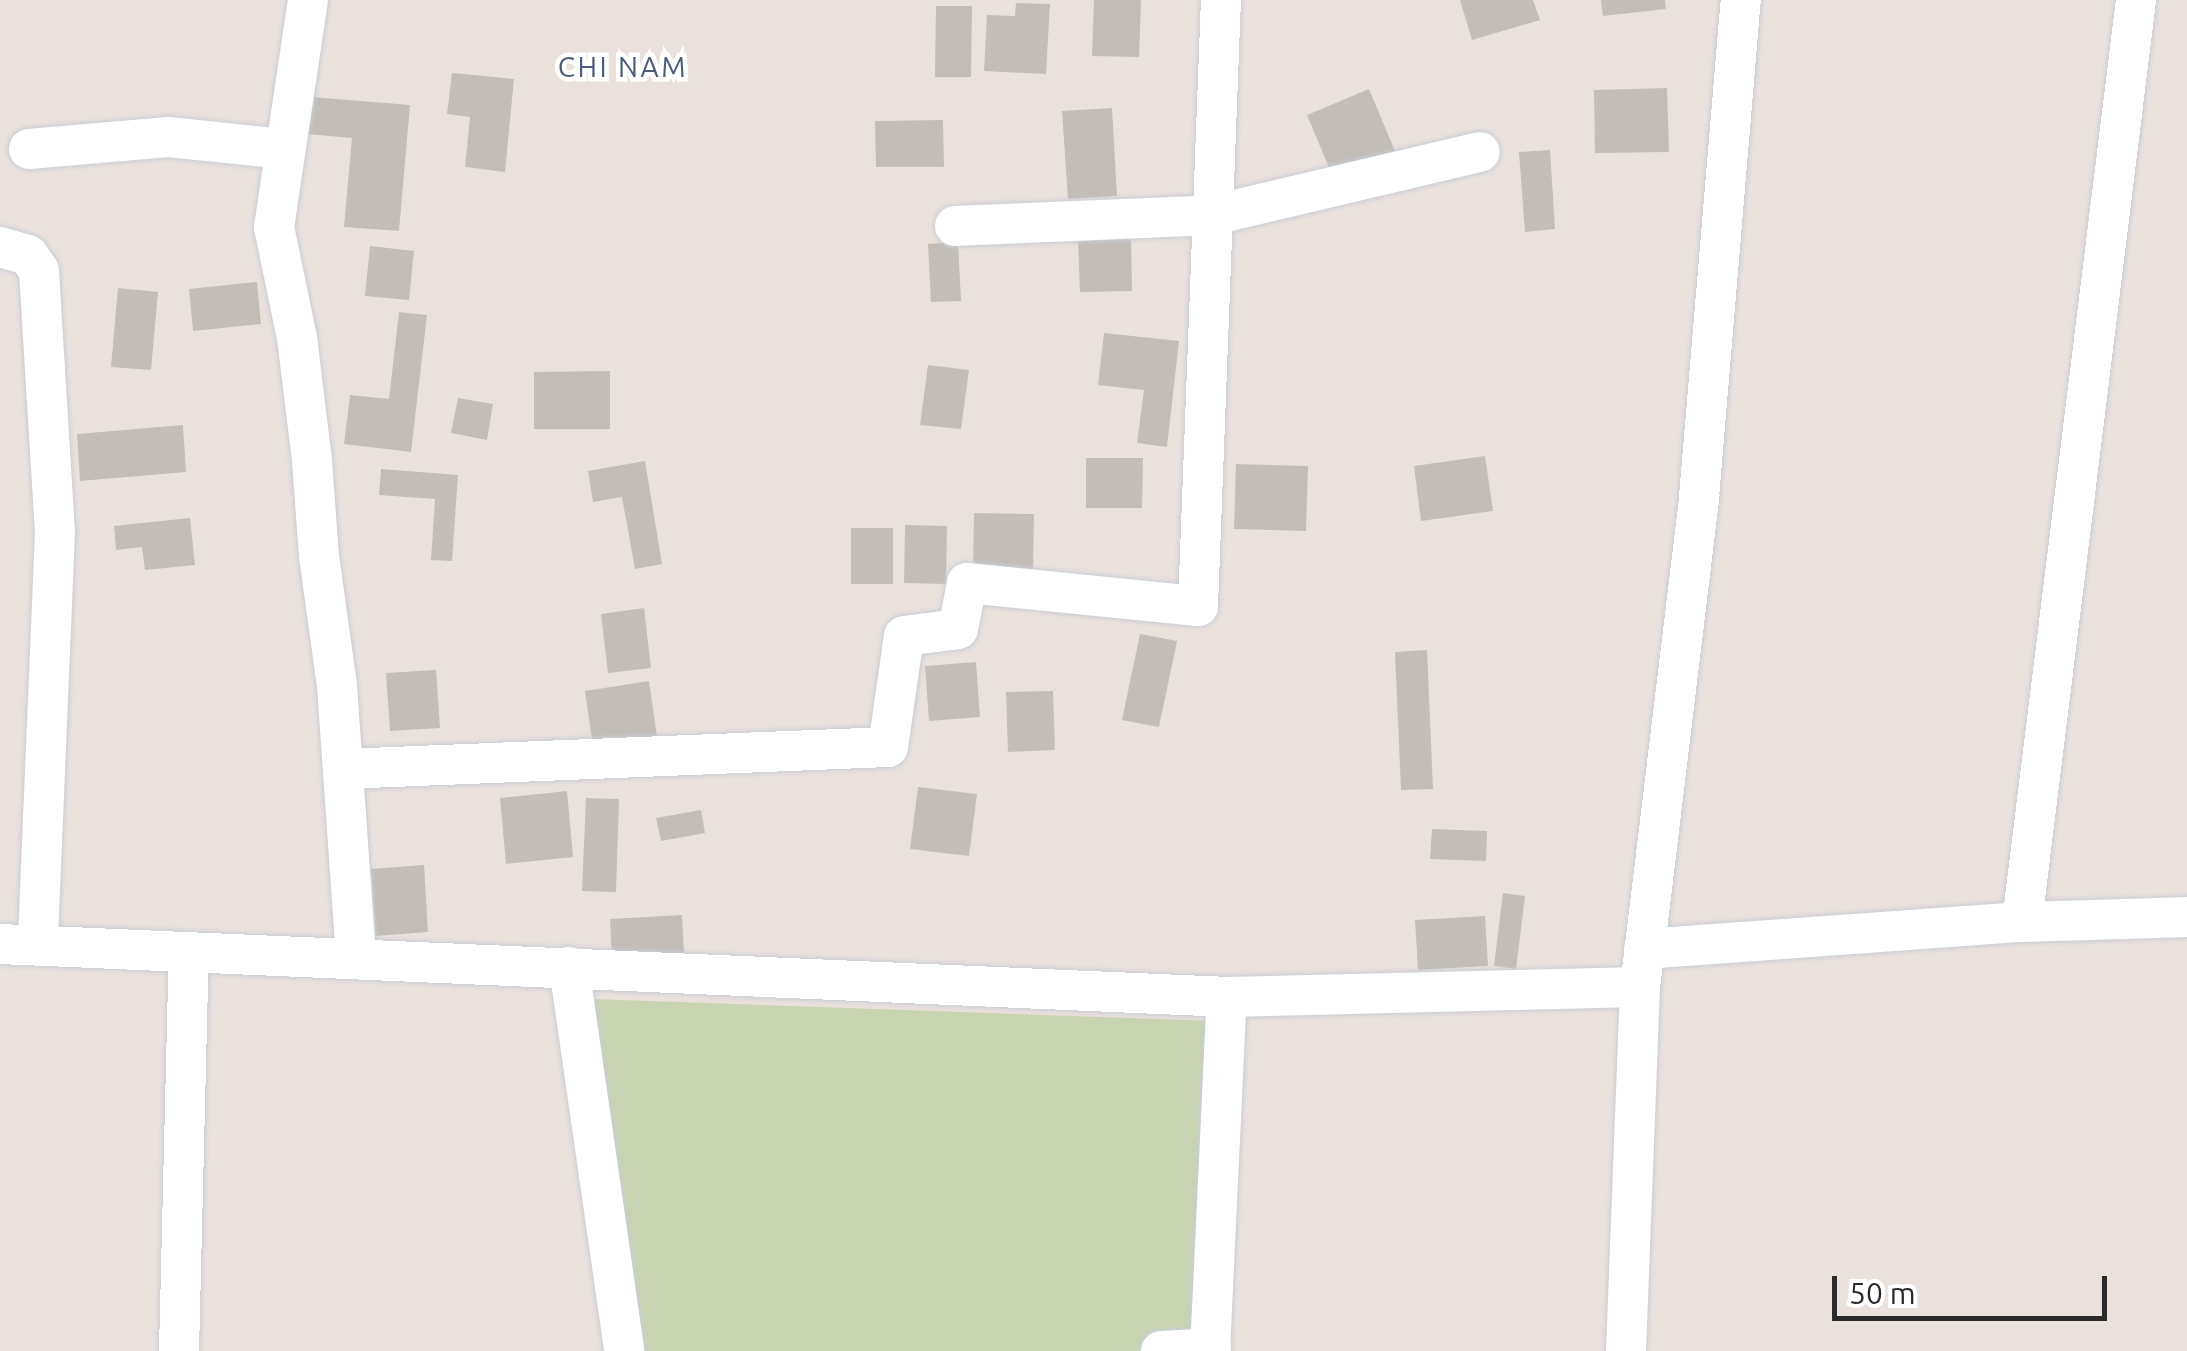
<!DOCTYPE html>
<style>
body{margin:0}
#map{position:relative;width:2187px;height:1351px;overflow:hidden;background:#ebe1dc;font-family:Ubuntu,sans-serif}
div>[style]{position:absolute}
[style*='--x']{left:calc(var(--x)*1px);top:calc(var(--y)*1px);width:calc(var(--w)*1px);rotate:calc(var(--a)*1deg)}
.cemetery>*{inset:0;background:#c9d4b3}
.building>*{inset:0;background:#c3bdb7}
.roads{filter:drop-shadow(0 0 2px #c7cdd6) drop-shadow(0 0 2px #c7cdd6)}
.minor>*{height:40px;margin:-20px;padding:0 20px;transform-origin:20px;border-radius:20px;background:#fff}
span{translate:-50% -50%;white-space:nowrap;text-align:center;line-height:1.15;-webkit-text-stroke:9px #fff;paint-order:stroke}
.neighbourhood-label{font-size:28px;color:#4c5c78;letter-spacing:2.5px}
.scale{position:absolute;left:1832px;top:1276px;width:275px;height:45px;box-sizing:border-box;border:5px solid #292929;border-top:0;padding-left:12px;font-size:30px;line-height:35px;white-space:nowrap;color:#292929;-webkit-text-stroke:8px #fff;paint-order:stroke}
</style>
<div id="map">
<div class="cemetery">
<div style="clip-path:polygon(592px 999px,1214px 1021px,1200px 1351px,632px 1351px)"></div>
</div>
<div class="building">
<div style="clip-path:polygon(1094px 0,1141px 0,1139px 57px,1092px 56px)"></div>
<div style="clip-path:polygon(1460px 0,1533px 0,1540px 20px,1472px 40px)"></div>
<div style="clip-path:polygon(1601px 0,1665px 0,1666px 9px,1603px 16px)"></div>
<div style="clip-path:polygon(1016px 3px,1050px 4px,1046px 74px,984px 71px,987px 15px,1015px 16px)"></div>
<div style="clip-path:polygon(936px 6px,972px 6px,971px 77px,935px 77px)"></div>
<div style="clip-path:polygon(452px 73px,514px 79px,505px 172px,465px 167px,470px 117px,447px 114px)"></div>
<div style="clip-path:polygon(1667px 88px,1669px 152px,1595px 153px,1594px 90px)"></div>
<div style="clip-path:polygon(1369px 89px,1395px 151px,1333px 177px,1307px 115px)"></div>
<div style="clip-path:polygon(311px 97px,410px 105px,399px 231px,344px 227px,352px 138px,307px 134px)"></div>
<div style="clip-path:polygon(1112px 108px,1117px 196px,1068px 199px,1062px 111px)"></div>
<div style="clip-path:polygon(943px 120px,944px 167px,876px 167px,875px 121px)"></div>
<div style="clip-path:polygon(1550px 150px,1555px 229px,1525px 232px,1519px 152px)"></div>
<div style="clip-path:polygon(1131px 239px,1132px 291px,1080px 292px,1078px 241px)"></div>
<div style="clip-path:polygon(958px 242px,961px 301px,931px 302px,928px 244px)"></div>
<div style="clip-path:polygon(370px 246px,414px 251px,409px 300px,365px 296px)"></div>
<div style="clip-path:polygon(257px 282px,261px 324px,193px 331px,189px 289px)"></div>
<div style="clip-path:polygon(118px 288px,158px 292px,151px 370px,111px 367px)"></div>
<div style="clip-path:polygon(399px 312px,427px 315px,411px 452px,344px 444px,350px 395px,389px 399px)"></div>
<div style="clip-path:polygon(1104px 333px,1179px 341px,1167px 447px,1137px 443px,1144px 390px,1098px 385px)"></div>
<div style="clip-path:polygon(928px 365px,969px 370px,961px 429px,920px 425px)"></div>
<div style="clip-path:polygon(610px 371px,610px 429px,534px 429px,534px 372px)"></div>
<div style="clip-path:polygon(458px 398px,493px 404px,487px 440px,451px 433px)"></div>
<div style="clip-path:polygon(183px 425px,186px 472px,80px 481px,77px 434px)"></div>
<div style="clip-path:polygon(1485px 456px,1493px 511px,1421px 521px,1414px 466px)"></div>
<div style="clip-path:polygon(1086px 458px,1143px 458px,1142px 508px,1086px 508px)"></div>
<div style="clip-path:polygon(645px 461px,662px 564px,635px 569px,622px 497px,593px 502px,588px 471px)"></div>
<div style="clip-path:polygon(1236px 464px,1308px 466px,1306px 531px,1234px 529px)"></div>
<div style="clip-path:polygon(381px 469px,458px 475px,452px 561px,431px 560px,435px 499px,379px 495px)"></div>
<div style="clip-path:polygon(974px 513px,1034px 514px,1033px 572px,973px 570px)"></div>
<div style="clip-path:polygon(190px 518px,195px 565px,145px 570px,142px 547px,116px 550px,114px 526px)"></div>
<div style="clip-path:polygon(905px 525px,947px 526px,946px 584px,904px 583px)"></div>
<div style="clip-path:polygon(851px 528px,893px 528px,893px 584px,851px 584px)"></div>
<div style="clip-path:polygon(644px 608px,651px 668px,608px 673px,601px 614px)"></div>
<div style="clip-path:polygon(1140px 634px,1177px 641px,1159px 727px,1122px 720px)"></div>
<div style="clip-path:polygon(1427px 650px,1433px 789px,1401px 790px,1395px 652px)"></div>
<div style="clip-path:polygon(976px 662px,980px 717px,929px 721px,925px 666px)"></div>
<div style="clip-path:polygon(436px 670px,440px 728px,390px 731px,386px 673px)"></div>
<div style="clip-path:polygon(649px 681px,657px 737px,593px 747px,585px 691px)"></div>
<div style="clip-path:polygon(1053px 691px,1055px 750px,1008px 752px,1006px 692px)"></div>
<div style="clip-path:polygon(918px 787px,977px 794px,969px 856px,910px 849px)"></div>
<div style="clip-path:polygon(567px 791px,573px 857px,506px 864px,500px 798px)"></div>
<div style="clip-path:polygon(586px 798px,619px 799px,616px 892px,582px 891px)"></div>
<div style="clip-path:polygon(701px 810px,705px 833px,661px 841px,656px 818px)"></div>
<div style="clip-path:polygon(1432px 829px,1487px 831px,1486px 861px,1430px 859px)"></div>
<div style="clip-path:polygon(424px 865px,428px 932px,376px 936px,371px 869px)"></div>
<div style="clip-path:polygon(1503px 893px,1525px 896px,1516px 969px,1494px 966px)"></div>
<div style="clip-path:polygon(682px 915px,684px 953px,612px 957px,610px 919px)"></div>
<div style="clip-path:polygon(1485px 916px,1488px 966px,1418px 970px,1415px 920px)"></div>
</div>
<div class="roads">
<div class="minor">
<div style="--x:308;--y:0;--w:230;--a:98.5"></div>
<div style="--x:274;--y:227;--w:113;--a:78.3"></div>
<div style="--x:297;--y:338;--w:124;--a:83"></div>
<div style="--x:312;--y:461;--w:95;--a:85.8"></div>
<div style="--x:319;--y:556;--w:131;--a:82.1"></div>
<div style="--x:337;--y:686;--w:273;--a:86"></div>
<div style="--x:29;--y:149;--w:140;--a:-4.9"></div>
<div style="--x:168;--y:137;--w:118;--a:5.9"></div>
<div style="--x:955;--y:226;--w:258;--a:-2.4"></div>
<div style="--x:1213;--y:215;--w:274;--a:-13.3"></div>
<div style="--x:0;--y:247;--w:29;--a:16"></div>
<div style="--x:28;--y:255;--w:19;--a:55"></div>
<div style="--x:39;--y:271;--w:261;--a:86.5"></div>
<div style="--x:55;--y:532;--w:413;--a:92.4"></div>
<div style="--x:343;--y:769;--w:545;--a:-2.31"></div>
<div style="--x:888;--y:747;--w:112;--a:-81.8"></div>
<div style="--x:904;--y:636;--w:54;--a:-7.4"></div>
<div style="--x:958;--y:629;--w:47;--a:-78.9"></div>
<div style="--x:967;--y:583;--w:232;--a:5.7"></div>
<div style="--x:1198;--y:606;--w:606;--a:-87.83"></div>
<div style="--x:2022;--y:922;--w:929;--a:-82.95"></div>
<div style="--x:0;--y:944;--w:1228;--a:2.47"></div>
<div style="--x:1227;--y:997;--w:413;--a:-1.4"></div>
<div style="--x:1644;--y:949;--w:379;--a:-4.1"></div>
<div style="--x:2022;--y:922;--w:165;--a:-1.7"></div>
<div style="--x:569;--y:967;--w:388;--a:81.8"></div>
<div style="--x:179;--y:1351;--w:399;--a:-88.6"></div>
<div style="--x:1161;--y:1351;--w:50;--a:-3.4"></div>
<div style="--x:1210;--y:1351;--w:354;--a:-87.3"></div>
<div style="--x:1626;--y:1351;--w:364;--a:-87.8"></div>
<div style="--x:1640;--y:987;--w:494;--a:-83.1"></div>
<div style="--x:1699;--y:497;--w:499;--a:-85.2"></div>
</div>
</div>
<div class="neighbourhood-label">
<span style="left:623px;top:67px">CHI NAM</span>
</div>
<div class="scale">50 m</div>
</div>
